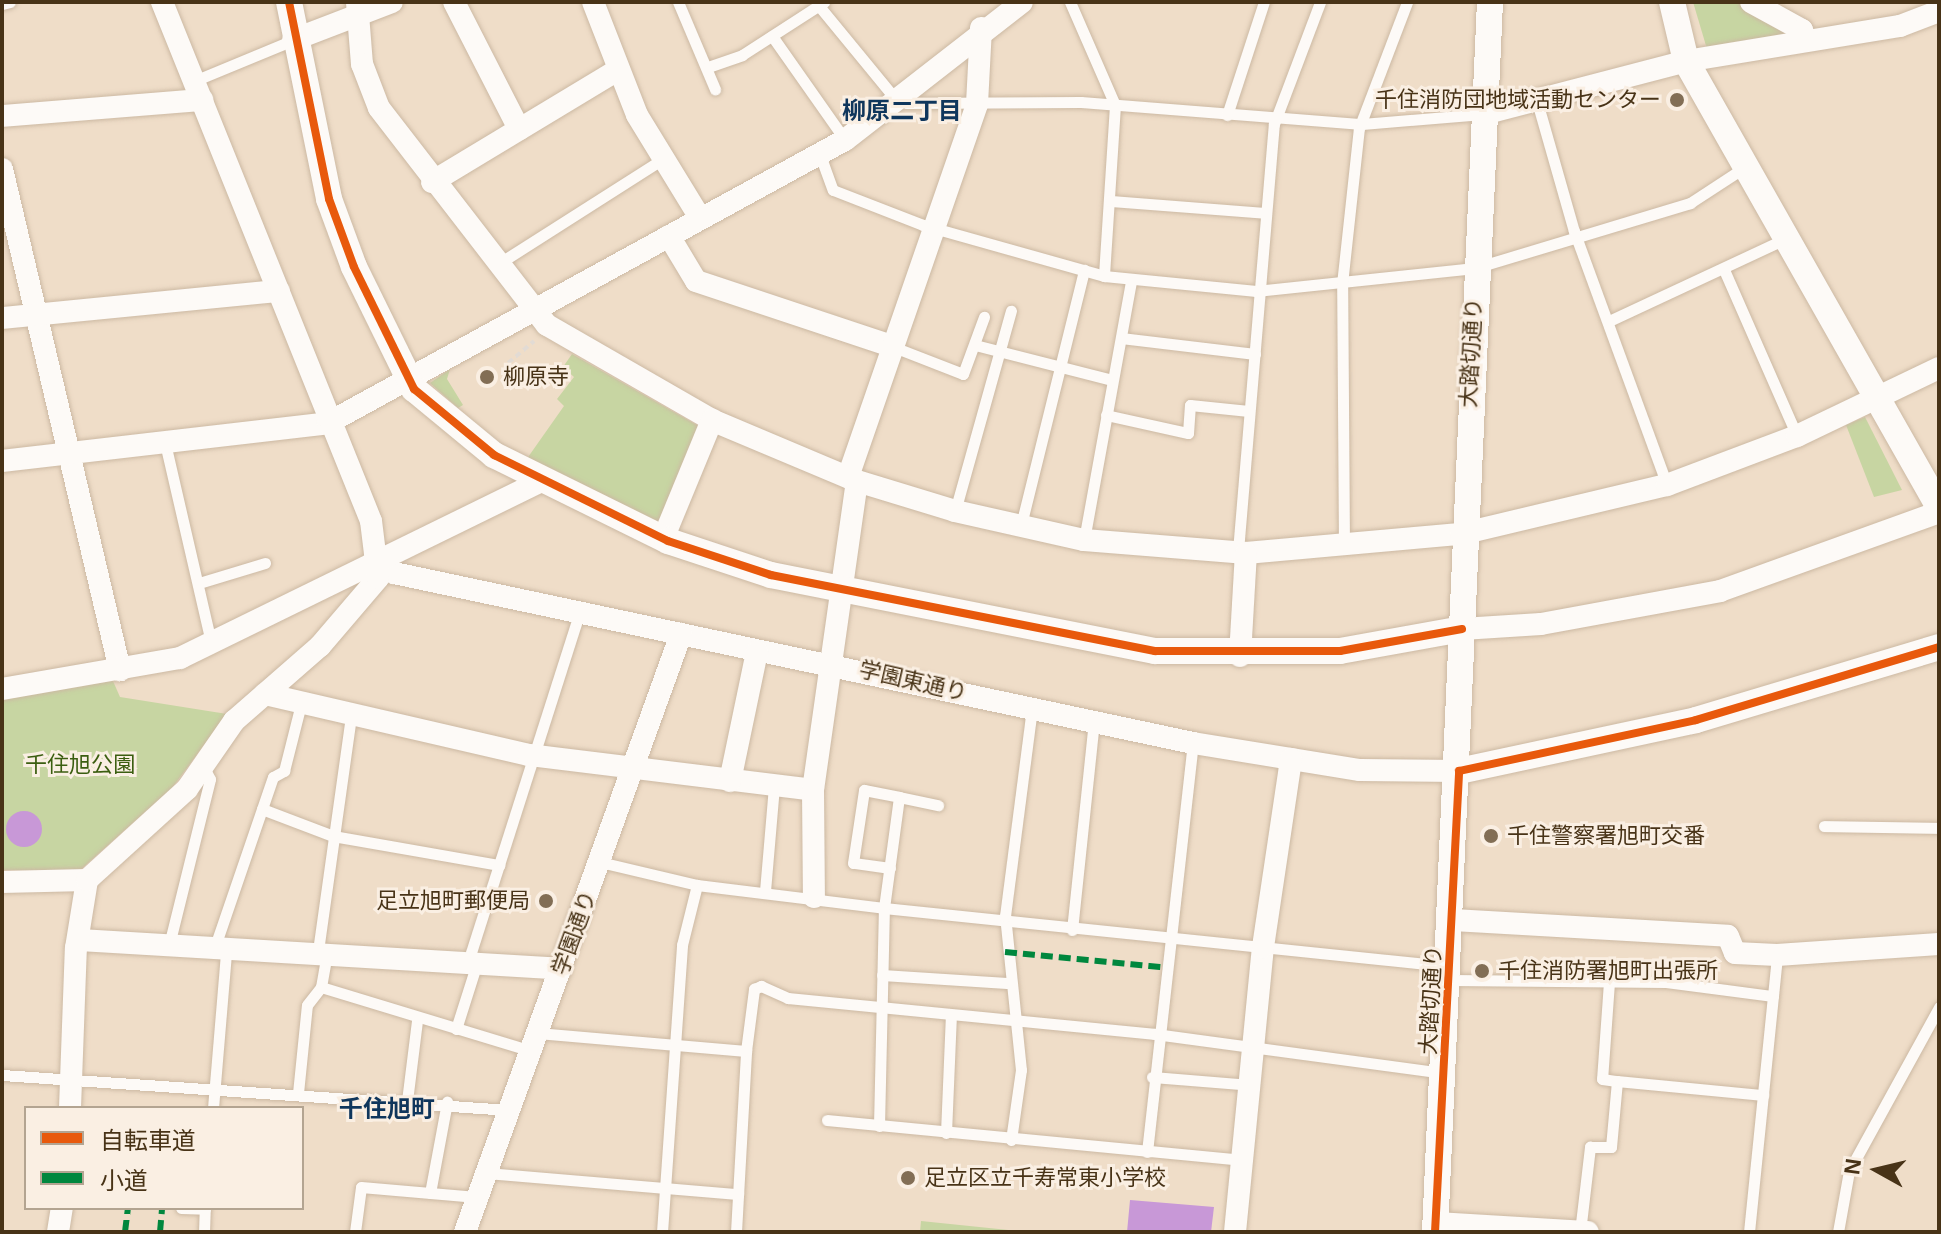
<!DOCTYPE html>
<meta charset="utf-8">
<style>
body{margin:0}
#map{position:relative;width:1941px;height:1234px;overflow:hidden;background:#efddc8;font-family:Arial,"Noto Sans JP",sans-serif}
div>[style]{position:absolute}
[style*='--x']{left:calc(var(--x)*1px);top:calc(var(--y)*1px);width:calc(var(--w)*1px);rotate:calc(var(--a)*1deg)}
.green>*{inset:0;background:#c7d5a2}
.water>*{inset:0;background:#c898d7}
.round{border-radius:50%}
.path>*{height:4px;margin-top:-2px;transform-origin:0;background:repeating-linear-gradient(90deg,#e2dbd4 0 6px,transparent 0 10px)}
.roads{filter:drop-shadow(0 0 2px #ccb9a3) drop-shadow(0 0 2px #ccb9a3)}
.service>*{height:11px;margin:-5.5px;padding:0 5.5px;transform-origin:5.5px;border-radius:5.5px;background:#fdfaf7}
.minor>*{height:22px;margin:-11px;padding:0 11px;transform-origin:11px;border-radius:11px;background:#fdfaf7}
.tertiary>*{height:26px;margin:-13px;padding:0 13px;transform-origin:13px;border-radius:13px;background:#fdfaf7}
.quiet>*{height:6px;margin-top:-3px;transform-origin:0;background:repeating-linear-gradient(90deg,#00873e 0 12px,transparent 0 18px)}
.cycleway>*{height:8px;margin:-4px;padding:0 4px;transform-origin:4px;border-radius:4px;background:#e8590c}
.dots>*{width:22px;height:22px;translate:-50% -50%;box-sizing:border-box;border:4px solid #faefe3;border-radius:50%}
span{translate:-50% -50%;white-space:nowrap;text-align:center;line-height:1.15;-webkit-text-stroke:6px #faefe3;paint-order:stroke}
.poi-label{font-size:22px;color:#483317}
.right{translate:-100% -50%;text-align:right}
.left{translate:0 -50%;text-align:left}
.street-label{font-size:22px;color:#483317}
.park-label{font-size:22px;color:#3b5e10}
.neighbourhood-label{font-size:24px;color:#0f365c;font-weight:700}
.frame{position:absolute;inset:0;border:4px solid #483317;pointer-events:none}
.legend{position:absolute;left:24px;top:1106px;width:280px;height:104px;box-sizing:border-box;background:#faefe3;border:2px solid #b3a491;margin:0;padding:10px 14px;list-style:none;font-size:24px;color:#483317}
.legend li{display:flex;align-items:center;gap:16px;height:40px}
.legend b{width:40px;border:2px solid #b3a491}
.north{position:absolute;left:1837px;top:1130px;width:80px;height:80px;-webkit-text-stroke:6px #faefe3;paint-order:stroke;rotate:278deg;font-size:22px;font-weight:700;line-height:32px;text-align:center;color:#483317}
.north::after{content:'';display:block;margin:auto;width:28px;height:36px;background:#483317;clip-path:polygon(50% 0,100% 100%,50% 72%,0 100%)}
</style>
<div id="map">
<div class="green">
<div style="clip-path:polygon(1693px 2px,1738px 2px,1787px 26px,1786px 34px,1707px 49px)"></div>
<div style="clip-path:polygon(572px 354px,702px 428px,662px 527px,526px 460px,564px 406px,557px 399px,574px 377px,563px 367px)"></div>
<div style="clip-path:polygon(450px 369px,447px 379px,463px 405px,458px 408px,430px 383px)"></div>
<div style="clip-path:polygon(1865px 417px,1902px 490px,1874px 497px,1846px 425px)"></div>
<div style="clip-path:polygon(113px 681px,120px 697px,227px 714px,172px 788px,79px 871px,2px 870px,2px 698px)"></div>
<div style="clip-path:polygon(921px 1221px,1027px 1232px,920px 1232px)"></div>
</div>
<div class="water">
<div class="round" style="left:6px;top:811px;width:36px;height:36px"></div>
<div style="clip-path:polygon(1130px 1200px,1214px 1207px,1211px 1232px,1127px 1232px)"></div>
</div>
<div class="path">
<div style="--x:508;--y:363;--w:34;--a:-40"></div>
</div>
<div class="roads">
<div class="service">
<div style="--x:678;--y:2;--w:95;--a:67"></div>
<div style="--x:1070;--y:2;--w:112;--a:66.4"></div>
<div style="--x:1115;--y:105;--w:171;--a:93.7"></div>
<div style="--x:2;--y:4;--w:8;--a:-14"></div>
<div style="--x:819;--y:6;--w:123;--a:50.6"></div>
<div style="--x:897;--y:101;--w:10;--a:11"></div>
<div style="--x:907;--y:103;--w:174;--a:-0.3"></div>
<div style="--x:1081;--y:102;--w:282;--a:4.5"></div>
<div style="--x:1362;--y:124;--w:121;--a:-4.7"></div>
<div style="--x:772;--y:36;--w:127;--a:54.9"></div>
<div style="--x:708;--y:67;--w:36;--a:-19"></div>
<div style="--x:742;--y:55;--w:98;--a:-32.9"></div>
<div style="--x:194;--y:81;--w:107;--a:-22.5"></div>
<div style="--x:1536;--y:98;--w:138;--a:74.1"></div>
<div style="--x:1574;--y:231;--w:270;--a:69.9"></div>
<div style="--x:1227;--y:115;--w:119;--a:-71.9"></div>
<div style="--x:820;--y:155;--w:37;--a:70"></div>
<div style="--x:833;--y:190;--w:97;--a:21.3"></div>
<div style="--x:923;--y:225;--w:188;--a:15.7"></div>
<div style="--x:1104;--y:276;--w:153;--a:5.6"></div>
<div style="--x:1256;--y:291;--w:220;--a:-6"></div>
<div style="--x:1475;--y:268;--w:225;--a:-16.8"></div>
<div style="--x:1690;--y:203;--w:66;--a:-33.2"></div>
<div style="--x:1110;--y:201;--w:156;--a:4.4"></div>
<div style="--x:498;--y:264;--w:196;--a:-32.5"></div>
<div style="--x:1725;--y:272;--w:179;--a:66.3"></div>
<div style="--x:1609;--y:321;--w:194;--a:-25"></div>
<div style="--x:1121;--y:338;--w:135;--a:6.8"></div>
<div style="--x:975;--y:345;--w:141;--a:14.3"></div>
<div style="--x:891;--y:346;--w:77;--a:21.3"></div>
<div style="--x:963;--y:374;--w:61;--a:-69.8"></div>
<div style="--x:1106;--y:415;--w:84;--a:12.4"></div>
<div style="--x:1188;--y:433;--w:28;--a:-86"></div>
<div style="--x:1190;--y:405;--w:59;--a:5.8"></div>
<div style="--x:165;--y:443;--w:205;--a:77"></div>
<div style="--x:955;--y:511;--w:208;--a:-74.4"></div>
<div style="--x:1021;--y:525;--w:263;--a:-76.1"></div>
<div style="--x:1084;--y:540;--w:263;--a:-79.7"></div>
<div style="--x:1344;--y:547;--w:263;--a:-90.4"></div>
<div style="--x:1342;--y:284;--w:157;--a:-83.8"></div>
<div style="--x:1359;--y:128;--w:135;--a:-69.1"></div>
<div style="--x:1238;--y:551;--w:429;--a:-85.2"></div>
<div style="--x:1274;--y:124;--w:130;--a:-69.3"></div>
<div style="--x:199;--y:583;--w:69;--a:-16.9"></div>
<div style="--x:262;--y:809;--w:76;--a:20.8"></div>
<div style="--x:333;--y:836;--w:169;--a:9.9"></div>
<div style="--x:1824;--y:826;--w:115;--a:1"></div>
<div style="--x:600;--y:862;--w:100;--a:13.3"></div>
<div style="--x:697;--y:885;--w:188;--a:7"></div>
<div style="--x:884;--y:908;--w:565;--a:5.89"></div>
<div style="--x:890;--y:868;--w:37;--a:-172"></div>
<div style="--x:853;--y:863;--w:74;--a:-81.4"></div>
<div style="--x:864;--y:790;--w:36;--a:11"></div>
<div style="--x:765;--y:891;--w:105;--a:-85.1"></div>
<div style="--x:1072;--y:930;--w:209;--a:-84"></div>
<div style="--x:168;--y:949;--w:175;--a:-76.1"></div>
<div style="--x:210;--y:779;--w:15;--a:-118"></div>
<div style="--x:213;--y:952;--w:185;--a:-71.1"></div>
<div style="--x:273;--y:777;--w:13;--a:-29"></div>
<div style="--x:284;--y:771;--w:69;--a:-75.8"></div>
<div style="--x:317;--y:958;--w:243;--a:-82"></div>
<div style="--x:467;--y:965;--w:372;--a:-72.3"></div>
<div style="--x:882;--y:975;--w:125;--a:3.7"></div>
<div style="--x:1450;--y:980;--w:216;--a:0.5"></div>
<div style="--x:1666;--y:982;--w:108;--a:7.5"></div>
<div style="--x:1609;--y:982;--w:97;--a:94.1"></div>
<div style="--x:1602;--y:1079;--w:15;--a:8"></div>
<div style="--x:321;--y:987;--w:220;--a:16.9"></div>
<div style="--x:456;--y:1029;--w:66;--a:-72.4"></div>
<div style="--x:537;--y:1033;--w:210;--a:4.9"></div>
<div style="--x:2;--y:1075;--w:508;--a:3.95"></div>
<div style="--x:1152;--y:1077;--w:99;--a:4.6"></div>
<div style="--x:298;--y:1093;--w:88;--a:-84.2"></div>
<div style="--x:307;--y:1005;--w:23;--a:-52"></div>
<div style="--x:321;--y:987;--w:28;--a:-80"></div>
<div style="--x:407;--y:1101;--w:81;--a:-82.9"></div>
<div style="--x:213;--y:1108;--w:156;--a:-85.2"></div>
<div style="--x:827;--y:1120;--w:418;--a:5.5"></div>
<div style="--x:879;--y:1126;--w:218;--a:-88.7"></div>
<div style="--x:884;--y:908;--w:112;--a:-82.3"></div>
<div style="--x:899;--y:797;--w:40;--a:12"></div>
<div style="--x:946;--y:1133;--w:118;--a:-87.6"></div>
<div style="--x:1011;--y:1140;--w:71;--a:-81.9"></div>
<div style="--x:1021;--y:1070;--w:155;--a:-95.9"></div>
<div style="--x:1005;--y:916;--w:210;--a:-82.6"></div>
<div style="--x:1147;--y:1152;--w:412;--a:-83.6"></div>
<div style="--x:486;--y:1173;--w:253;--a:4.8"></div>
<div style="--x:430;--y:1193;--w:93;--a:-79.4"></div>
<div style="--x:181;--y:1208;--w:24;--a:2"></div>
<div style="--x:204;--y:1232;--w:24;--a:-88"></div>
<div style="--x:355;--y:1232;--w:45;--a:-82.4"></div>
<div style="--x:361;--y:1187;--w:116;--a:4.9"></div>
<div style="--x:662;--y:1232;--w:288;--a:-86"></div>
<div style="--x:682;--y:945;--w:62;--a:-76"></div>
<div style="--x:736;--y:1232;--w:181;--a:-86.8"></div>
<div style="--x:746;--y:1051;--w:63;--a:-82.6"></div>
<div style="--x:754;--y:989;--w:8;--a:-23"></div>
<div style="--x:761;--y:986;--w:30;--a:24"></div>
<div style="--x:788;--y:998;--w:369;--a:5.6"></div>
<div style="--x:1155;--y:1034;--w:292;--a:7.7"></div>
<div style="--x:1580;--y:1232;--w:86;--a:-83.3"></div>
<div style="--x:1590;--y:1147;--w:21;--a:0"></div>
<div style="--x:1611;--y:1147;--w:66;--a:-84.8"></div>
<div style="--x:1617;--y:1081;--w:147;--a:5.5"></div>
<div style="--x:1749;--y:1232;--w:278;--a:-84.2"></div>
<div style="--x:1838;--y:1232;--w:62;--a:-79.8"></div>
<div style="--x:1849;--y:1171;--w:187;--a:-61.2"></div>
</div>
<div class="minor">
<div style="--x:357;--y:2;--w:62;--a:85.4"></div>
<div style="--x:362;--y:64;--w:47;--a:68.9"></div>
<div style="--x:379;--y:108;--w:274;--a:52.3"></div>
<div style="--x:547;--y:325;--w:193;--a:29.9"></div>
<div style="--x:714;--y:421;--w:155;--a:22.8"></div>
<div style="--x:857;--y:481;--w:102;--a:17"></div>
<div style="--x:955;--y:511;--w:132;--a:12.7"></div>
<div style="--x:1084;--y:540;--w:163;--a:4.6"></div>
<div style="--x:1246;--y:553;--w:216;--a:-5.1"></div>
<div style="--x:1461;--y:534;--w:212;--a:-13.4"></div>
<div style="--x:1667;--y:485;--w:139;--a:-20.7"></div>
<div style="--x:1797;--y:436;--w:157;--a:-25.6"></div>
<div style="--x:454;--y:2;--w:143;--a:62.9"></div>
<div style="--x:593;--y:2;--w:121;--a:68.7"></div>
<div style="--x:637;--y:115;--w:119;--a:58.5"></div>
<div style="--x:1751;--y:2;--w:58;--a:28.8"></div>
<div style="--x:1802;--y:30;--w:9;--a:72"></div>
<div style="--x:293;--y:40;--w:106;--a:-21"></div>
<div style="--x:1483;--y:114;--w:210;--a:-14.6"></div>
<div style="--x:1686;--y:61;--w:217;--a:-9.3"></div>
<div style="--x:1900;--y:26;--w:42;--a:-21"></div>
<div style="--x:2;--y:116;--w:201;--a:-4.6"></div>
<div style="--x:2;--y:169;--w:515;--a:76.75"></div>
<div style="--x:432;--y:182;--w:218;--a:-31.1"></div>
<div style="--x:669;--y:236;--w:52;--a:59"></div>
<div style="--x:696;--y:281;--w:206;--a:18.4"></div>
<div style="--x:2;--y:318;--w:278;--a:-5.6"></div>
<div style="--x:2;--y:461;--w:328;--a:-6.6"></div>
<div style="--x:328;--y:423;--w:589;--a:-28.7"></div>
<div style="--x:845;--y:140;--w:224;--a:-37.9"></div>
<div style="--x:848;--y:477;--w:395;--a:-70.9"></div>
<div style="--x:977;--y:104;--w:76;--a:-87"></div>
<div style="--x:663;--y:539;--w:129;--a:-67.6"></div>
<div style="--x:375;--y:557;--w:25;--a:40"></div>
<div style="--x:394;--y:573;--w:817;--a:12.01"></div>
<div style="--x:1193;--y:743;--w:169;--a:9.2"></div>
<div style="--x:1360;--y:770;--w:99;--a:0.6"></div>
<div style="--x:1462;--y:629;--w:79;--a:-3.6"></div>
<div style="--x:1541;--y:624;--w:182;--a:-10.4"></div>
<div style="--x:1720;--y:591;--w:233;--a:-19.8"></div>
<div style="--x:1240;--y:656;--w:103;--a:-86.7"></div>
<div style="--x:2;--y:689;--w:181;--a:-9.9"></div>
<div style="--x:180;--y:658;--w:403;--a:-26.1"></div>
<div style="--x:265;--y:694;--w:271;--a:13"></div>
<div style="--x:529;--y:755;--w:286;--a:7"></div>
<div style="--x:813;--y:790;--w:107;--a:89.5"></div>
<div style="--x:730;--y:781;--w:132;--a:-78.2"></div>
<div style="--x:813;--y:790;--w:312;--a:-81.9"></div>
<div style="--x:2;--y:882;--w:85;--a:-1.3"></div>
<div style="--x:1453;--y:920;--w:275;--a:3.3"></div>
<div style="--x:1728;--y:936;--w:18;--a:68"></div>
<div style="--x:1735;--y:953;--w:42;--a:2.7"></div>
<div style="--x:1777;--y:955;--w:162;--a:-3.9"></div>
<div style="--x:78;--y:940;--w:484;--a:3.4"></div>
<div style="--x:70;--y:1108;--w:160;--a:-87.9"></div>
<div style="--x:76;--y:948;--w:69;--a:-80.8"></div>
<div style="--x:87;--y:880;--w:135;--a:-42.3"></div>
<div style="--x:187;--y:789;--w:83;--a:-55.3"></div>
<div style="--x:234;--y:721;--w:114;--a:-41.1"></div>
<div style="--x:320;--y:646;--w:89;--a:-49.5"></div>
<div style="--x:378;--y:578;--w:57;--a:-97"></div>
<div style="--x:371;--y:521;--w:560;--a:-111.93"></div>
<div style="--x:1435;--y:1223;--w:153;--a:3.4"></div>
<div style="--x:58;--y:1232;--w:24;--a:-81"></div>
<div style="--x:465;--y:1232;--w:636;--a:-70.14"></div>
<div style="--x:1235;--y:1232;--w:286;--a:-84.4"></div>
<div style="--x:1263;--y:947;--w:190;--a:-81.5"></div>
</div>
<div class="tertiary">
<div style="--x:289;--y:2;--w:201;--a:78.5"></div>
<div style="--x:329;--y:199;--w:72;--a:69.8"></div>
<div style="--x:354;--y:267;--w:136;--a:63.8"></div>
<div style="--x:414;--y:389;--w:104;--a:39.5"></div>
<div style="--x:494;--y:455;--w:194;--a:26.3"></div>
<div style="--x:668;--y:541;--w:108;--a:18.3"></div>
<div style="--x:771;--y:575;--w:391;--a:11.2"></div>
<div style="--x:1155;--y:651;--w:185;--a:0"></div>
<div style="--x:1340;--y:651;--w:124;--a:-10.2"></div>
<div style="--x:1672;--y:2;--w:61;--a:76.7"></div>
<div style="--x:1686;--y:61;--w:513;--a:60.44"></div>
<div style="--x:1459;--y:771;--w:242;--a:-12.1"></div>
<div style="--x:1696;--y:720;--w:254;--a:-16.7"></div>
<div style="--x:1435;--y:1232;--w:1231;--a:-87.44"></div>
</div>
</div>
<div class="quiet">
<div style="--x:1005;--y:952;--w:158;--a:5.5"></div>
<div style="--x:125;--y:1232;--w:24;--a:-83"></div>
<div style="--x:160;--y:1232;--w:24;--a:-85"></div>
</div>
<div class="cycleway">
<div style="--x:289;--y:2;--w:201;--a:78.5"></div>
<div style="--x:329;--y:199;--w:72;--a:69.8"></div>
<div style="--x:354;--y:267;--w:136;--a:63.8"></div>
<div style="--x:414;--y:389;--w:104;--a:39.5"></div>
<div style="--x:494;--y:455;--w:194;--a:26.3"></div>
<div style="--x:668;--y:541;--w:108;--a:18.3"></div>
<div style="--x:771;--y:575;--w:391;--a:11.2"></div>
<div style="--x:1155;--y:651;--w:185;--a:0"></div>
<div style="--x:1340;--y:651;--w:124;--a:-10.2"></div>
<div style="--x:1435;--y:1232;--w:462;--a:-87"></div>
<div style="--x:1459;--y:771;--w:242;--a:-12.1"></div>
<div style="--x:1696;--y:720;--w:254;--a:-16.7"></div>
</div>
<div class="dots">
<div style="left:1677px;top:100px;background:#826e55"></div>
<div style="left:487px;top:377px;background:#826e55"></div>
<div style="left:1491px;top:836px;background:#826e55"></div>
<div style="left:546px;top:901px;background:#826e55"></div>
<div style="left:1482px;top:971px;background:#826e55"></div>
<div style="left:908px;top:1178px;background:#826e55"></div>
</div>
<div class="poi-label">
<span class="right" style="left:1661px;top:100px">千住消防団地域活動センター</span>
<span class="left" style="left:503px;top:377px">柳原寺</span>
<span class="left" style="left:1507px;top:836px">千住警察署旭町交番</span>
<span class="right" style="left:530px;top:901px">足立旭町郵便局</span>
<span class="left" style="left:1498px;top:971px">千住消防署旭町出張所</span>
<span class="left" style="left:924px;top:1178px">足立区立千寿常東小学校</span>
</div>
<div class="street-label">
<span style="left:1471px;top:353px;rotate:-87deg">大踏切通り</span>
<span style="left:913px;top:681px;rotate:13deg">学園東通り</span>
<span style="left:574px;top:933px;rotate:-70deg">学園通り</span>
<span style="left:1431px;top:1000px;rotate:-87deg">大踏切通り</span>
</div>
<div class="park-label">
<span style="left:80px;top:765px">千住旭公園</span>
</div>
<div class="neighbourhood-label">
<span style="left:902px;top:111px">柳原二丁目</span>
<span style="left:387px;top:1109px">千住旭町</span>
</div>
<div class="frame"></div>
<ul class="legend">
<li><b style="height:10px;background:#e8590c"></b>自転車道</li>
<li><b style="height:10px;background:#00873e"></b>小道</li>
</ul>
<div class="north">N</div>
</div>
